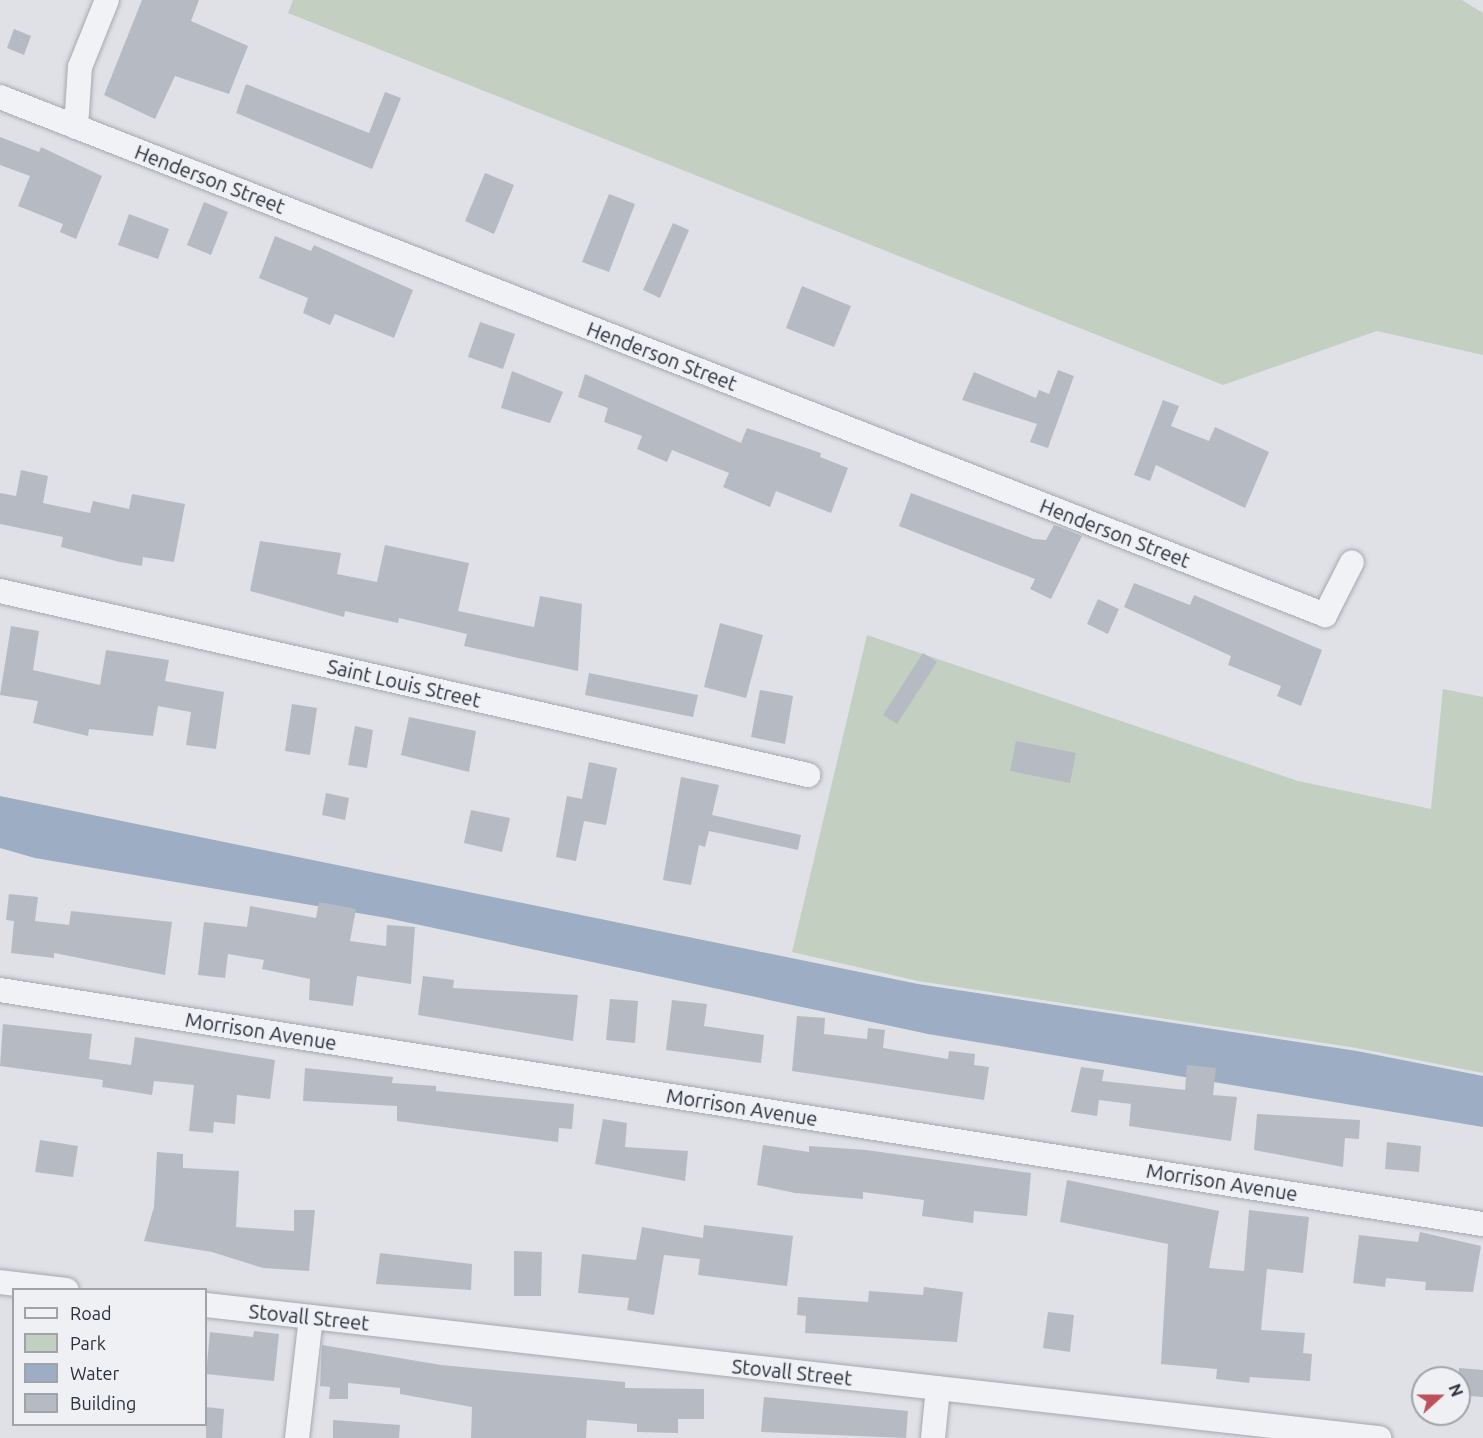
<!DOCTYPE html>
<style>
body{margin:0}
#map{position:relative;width:1483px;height:1438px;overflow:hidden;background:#dfe1e6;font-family:Ubuntu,sans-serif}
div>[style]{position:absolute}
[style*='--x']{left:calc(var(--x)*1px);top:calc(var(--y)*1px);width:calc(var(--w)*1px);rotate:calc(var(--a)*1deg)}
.green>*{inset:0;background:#c3cfc1}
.water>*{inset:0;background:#9dadc3}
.building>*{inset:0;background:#b6bac2}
.roads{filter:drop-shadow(0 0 2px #a5a8b0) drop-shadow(0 0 2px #a5a8b0)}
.minor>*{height:24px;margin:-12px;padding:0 12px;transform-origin:12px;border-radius:12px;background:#f1f2f5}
span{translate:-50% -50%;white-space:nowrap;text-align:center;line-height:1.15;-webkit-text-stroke:4.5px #eef0f4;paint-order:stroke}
.street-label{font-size:20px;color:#292f3c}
.legend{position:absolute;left:12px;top:1288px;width:195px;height:138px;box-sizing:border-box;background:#eef0f4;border:2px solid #9fa3aa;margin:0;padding:8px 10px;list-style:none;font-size:18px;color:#292f3c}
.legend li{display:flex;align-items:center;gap:12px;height:30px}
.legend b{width:30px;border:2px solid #9fa3aa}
.north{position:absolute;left:1411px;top:1366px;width:60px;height:60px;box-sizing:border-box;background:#eef0f4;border:2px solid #9fa3aa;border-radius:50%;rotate:69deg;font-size:16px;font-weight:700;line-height:24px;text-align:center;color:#292f3c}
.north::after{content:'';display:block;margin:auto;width:21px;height:27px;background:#bf505a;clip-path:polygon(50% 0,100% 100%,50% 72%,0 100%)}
</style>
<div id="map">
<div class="green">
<div style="clip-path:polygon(293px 0,1462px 0,1483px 13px,1483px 355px,1377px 331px,1223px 385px,288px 13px)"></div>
<div style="clip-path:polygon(867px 635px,1298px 781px,1431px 809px,1443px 689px,1483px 697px,1483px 1073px,1357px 1048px,918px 981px,792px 952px)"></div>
</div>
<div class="water">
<div style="clip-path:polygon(0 796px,918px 984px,1357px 1051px,1483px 1076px,1483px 1127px,928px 1034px,387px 918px,35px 858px,0 848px)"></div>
</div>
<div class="building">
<div style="clip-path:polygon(142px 0,199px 0,191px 21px,248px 46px,229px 94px,175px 76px,155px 119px,104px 95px)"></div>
<div style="clip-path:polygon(14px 29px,31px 36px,24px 55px,7px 48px)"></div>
<div style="clip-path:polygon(246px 84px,369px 133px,385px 92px,401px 98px,372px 169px,236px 113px)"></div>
<div style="clip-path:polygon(0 137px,39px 152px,41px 147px,102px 176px,76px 239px,60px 232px,63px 224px,18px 206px,30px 176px,0 165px)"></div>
<div style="clip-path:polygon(485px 173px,514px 185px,494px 234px,465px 221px)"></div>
<div style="clip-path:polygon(609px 194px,635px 204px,609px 272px,582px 262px)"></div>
<div style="clip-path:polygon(204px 202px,228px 212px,211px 255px,187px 245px)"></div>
<div style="clip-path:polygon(129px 214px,169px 229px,158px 259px,118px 245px)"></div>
<div style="clip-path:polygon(673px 223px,689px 230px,660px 298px,643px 290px)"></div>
<div style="clip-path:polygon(275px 236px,311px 251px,314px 245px,413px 290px,394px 338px,335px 314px,330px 325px,303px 313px,308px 298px,259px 278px)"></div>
<div style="clip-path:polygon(802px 286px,851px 306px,834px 347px,786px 328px)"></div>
<div style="clip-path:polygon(480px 322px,515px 334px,503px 369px,468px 357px)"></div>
<div style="clip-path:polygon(1058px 370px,1074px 376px,1048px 448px,1030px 442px,1037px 424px,962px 400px,974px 372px,1036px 398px,1039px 390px,1049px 394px)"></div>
<div style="clip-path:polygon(512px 371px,563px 392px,550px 423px,501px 408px)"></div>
<div style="clip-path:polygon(585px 374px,741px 443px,747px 428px,821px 453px,820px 457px,848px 468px,831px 513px,776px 491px,770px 507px,723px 487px,729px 473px,672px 450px,667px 462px,637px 449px,642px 436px,604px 422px,608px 408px,578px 397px)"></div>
<div style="clip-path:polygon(1163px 400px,1179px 406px,1171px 426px,1209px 441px,1215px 427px,1269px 452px,1245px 508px,1156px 465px,1150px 481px,1134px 475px)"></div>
<div style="clip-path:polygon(21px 470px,48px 476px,43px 503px,90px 513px,93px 501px,129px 509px,132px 494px,185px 504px,174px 562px,143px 557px,142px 566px,120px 562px,61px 547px,63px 537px,0 524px,0 493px,16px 496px)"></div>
<div style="clip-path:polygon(911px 493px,1034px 539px,1046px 540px,1054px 525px,1082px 536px,1051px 599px,1030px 589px,1035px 579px,899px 526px)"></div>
<div style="clip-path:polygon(260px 541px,341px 553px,337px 574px,377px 582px,385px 545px,469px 563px,458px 611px,534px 627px,540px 596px,582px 604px,578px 671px,464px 646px,467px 634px,399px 618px,398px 623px,345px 611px,344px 617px,250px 591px)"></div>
<div style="clip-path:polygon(1134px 583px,1190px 605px,1194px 595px,1322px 650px,1301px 706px,1277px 696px,1281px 686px,1228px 665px,1231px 656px,1124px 607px)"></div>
<div style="clip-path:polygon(1098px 599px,1119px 609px,1108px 634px,1087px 624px)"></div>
<div style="clip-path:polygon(720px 623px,763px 635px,746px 698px,704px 687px)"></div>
<div style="clip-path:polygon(11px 626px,39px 631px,33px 670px,100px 685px,106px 650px,169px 660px,165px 681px,224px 692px,216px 749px,186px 745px,191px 712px,158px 706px,153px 736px,89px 729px,88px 736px,33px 723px,38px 701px,0 695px)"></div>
<div style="clip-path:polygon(923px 653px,937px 662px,897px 724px,883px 715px)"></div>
<div style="clip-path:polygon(589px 673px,698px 695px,693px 717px,585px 695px)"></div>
<div style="clip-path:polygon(760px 690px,793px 696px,785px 744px,751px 737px)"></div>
<div style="clip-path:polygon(292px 704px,317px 708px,310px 755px,285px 751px)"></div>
<div style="clip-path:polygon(409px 717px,476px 731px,469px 772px,401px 755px)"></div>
<div style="clip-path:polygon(355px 726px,373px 730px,367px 768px,348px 765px)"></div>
<div style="clip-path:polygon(1016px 741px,1076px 753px,1070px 783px,1010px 771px)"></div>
<div style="clip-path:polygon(589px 762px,617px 768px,606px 825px,584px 821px,576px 861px,556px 857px,567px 796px,582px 799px)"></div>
<div style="clip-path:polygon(681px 777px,719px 785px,712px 815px,801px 835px,798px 850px,709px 831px,705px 847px,699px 845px,691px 885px,663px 880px)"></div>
<div style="clip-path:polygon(326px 793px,349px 798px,345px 820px,322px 815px)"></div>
<div style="clip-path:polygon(471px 810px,510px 818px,502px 852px,464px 843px)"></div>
<div style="clip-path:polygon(9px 894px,38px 897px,35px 921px,69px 925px,71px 911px,172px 922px,165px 975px,54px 953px,54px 958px,11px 953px,14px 921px,6px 920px)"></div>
<div style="clip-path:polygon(319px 902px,356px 909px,350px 941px,386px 946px,387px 925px,415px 927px,411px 984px,357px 976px,353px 1006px,309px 1000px,310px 979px,262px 969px,264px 960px,228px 954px,225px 978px,198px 975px,204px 922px,247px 927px,250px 906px,316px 918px)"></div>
<div style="clip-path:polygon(423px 976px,454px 980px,453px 988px,578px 995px,573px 1041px,418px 1015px)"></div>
<div style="clip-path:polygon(610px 999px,638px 1001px,635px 1043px,606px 1040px)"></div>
<div style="clip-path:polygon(672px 1000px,707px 1004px,704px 1026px,764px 1035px,761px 1063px,666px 1050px)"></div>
<div style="clip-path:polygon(797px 1016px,825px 1018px,824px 1034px,867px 1039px,868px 1028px,885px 1030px,883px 1048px,948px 1059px,949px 1051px,975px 1054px,974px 1065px,989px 1067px,984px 1100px,792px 1071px)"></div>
<div style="clip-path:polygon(3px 1024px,92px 1034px,89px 1059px,131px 1065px,135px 1037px,275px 1060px,270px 1099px,237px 1095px,235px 1124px,214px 1122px,213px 1133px,189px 1131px,194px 1085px,154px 1081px,152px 1095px,102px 1087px,103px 1080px,0 1066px)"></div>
<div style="clip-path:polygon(1187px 1065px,1216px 1068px,1213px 1095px,1237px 1097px,1231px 1141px,1129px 1126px,1131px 1104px,1099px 1100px,1097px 1116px,1071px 1112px,1081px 1067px,1104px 1070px,1102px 1081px,1185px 1090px)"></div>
<div style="clip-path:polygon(305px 1068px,393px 1077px,392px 1083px,436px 1086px,436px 1091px,574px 1104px,572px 1129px,559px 1128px,558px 1142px,397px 1121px,397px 1106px,303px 1101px)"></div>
<div style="clip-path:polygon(1257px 1114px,1360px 1120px,1359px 1139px,1345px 1138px,1343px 1167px,1254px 1150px)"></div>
<div style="clip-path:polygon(603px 1119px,627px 1123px,625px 1147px,688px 1151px,685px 1181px,595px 1164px)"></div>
<div style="clip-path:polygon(40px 1140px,78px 1146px,73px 1177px,35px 1172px)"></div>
<div style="clip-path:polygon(1387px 1142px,1421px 1146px,1419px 1172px,1385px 1169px)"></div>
<div style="clip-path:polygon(763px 1145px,809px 1152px,809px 1146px,866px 1150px,1031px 1173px,1027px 1216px,974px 1211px,973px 1223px,922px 1216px,924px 1200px,863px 1192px,863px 1199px,795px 1193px,757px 1185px)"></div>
<div style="clip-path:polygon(157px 1152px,183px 1154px,183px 1168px,239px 1171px,236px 1227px,294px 1231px,294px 1210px,315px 1210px,309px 1271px,263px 1268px,212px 1252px,144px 1241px,154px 1207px)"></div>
<div style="clip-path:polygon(1067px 1180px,1219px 1211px,1209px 1268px,1244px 1271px,1249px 1210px,1309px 1217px,1303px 1273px,1267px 1269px,1261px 1330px,1305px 1333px,1303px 1353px,1312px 1354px,1310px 1381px,1250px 1377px,1249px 1383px,1216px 1379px,1217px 1369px,1161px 1364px,1168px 1244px,1060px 1222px)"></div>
<div style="clip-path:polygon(704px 1225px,793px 1236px,787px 1286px,698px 1275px,700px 1259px,664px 1255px,654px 1315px,627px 1310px,629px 1298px,578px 1293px,582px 1254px,636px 1260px,642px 1227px,703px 1238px)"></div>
<div style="clip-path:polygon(1420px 1232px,1481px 1246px,1473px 1292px,1425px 1290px,1426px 1282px,1386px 1278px,1385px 1287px,1353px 1283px,1359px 1235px,1418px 1242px)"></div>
<div style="clip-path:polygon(514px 1251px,542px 1252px,541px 1296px,514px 1296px)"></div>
<div style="clip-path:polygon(380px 1253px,472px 1264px,471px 1290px,376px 1284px)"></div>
<div style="clip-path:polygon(924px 1287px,963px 1292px,957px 1342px,805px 1333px,806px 1316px,797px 1315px,798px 1297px,868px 1302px,869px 1291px,923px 1295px)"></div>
<div style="clip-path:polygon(1048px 1312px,1074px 1315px,1070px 1352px,1043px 1348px)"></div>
<div style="clip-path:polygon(254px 1331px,279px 1334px,274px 1381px,206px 1374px,210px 1332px,253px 1337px)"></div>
<div style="clip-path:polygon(322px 1345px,441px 1365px,625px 1382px,625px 1388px,704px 1389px,704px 1419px,678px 1419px,678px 1433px,637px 1432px,637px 1424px,587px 1420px,586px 1438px,471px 1438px,472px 1407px,400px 1394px,400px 1388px,348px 1383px,348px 1399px,329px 1399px,330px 1387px,320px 1386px)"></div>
<div style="clip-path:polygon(1459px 1368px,1483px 1370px,1483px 1397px,1459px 1395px)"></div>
<div style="clip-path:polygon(764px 1397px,908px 1411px,906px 1438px,761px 1432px)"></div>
<div style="clip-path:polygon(206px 1407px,224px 1409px,222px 1438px,206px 1438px)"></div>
<div style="clip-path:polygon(333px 1420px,400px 1425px,399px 1438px,333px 1438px)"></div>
</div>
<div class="roads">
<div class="minor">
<div style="--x:0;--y:97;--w:1423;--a:21.35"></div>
<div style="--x:1325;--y:615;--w:59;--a:-63"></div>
<div style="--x:76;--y:127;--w:60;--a:-86.2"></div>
<div style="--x:80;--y:67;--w:72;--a:-68.1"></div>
<div style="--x:0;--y:591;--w:829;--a:12.83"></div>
<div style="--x:0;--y:990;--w:1501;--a:8.97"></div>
<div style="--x:0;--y:1282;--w:67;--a:6.8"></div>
<div style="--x:206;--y:1305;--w:1181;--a:6.47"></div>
<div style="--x:297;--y:1438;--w:122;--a:-83.4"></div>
<div style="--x:933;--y:1438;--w:50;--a:-84.3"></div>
</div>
</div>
<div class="street-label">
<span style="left:210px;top:179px;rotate:21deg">Henderson Street</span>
<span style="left:662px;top:356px;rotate:21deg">Henderson Street</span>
<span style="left:1115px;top:533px;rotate:21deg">Henderson Street</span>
<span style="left:404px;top:683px;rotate:13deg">Saint Louis Street</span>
<span style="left:261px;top:1031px;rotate:9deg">Morrison Avenue</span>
<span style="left:742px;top:1107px;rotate:9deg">Morrison Avenue</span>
<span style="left:1222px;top:1182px;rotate:9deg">Morrison Avenue</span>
<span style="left:309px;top:1317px;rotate:6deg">Stovall Street</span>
<span style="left:792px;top:1372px;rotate:6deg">Stovall Street</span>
</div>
<ul class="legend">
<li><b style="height:8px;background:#f1f2f5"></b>Road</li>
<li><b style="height:16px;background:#c3cfc1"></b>Park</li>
<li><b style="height:16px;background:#9dadc3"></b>Water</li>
<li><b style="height:16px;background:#b6bac2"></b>Building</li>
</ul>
<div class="north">N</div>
</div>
